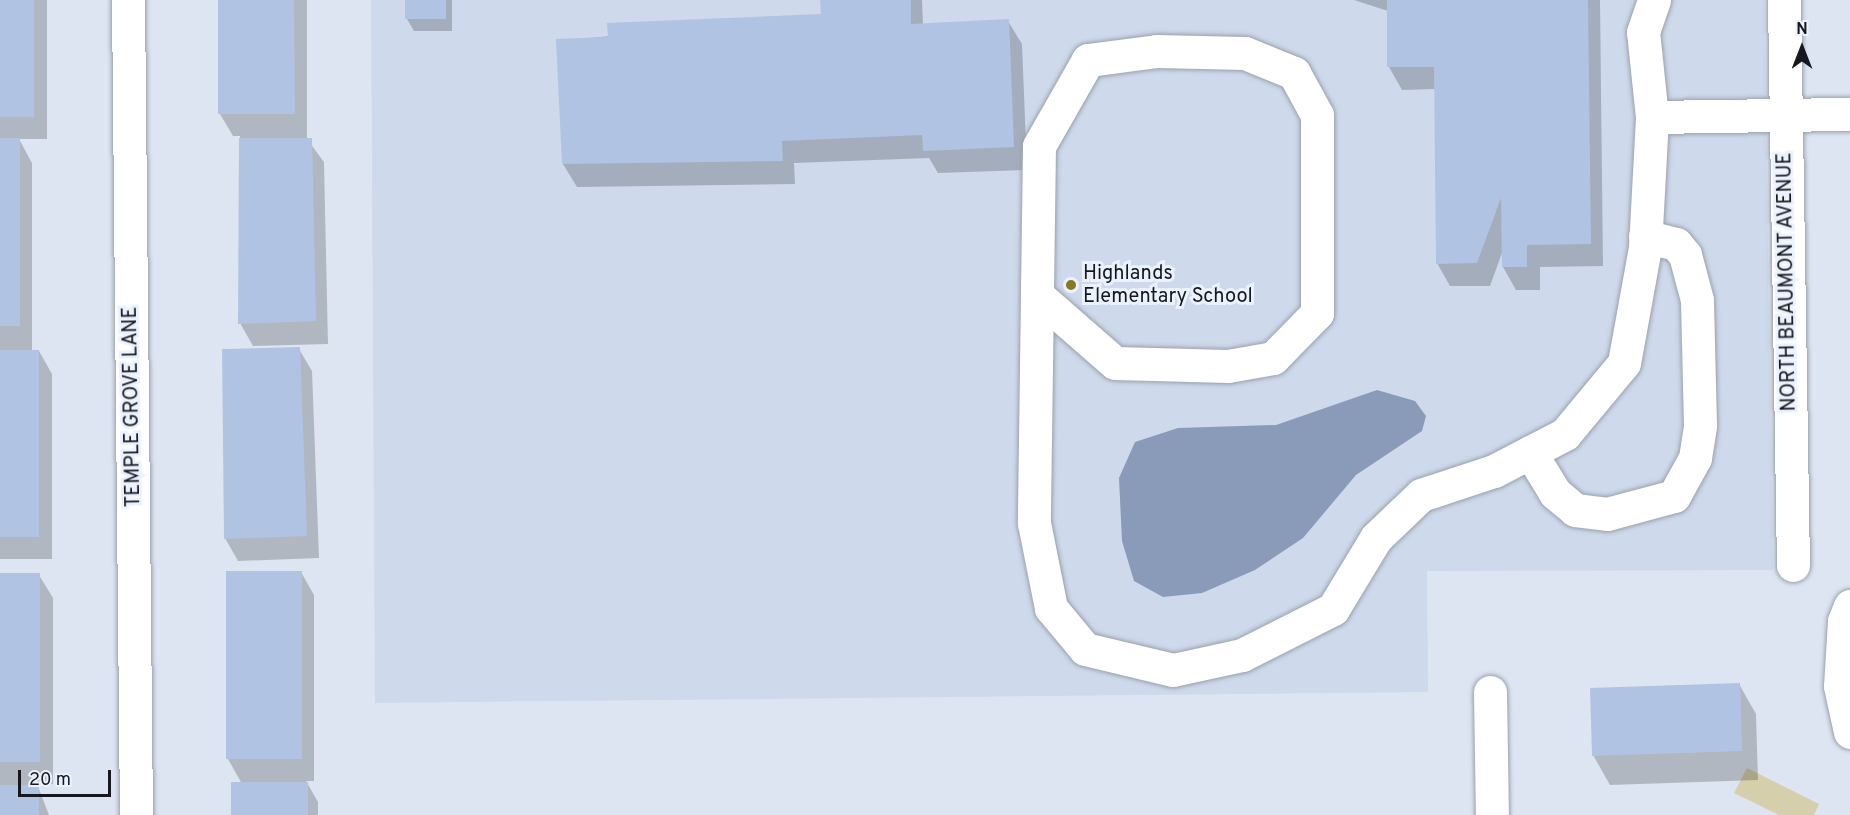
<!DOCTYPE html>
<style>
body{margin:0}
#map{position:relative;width:1850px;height:815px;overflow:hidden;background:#dee5f2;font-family:Overpass,sans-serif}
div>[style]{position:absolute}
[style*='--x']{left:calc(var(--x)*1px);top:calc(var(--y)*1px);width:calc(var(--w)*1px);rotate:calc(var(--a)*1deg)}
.built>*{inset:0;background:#ced9ec}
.green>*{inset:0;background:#d6cfab}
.water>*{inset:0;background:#8a9ab9}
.shadow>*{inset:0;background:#0003}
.building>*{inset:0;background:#b1c3e2}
.roads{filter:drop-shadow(0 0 2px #9aa1ad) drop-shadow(0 0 2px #9aa1ad)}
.minor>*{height:33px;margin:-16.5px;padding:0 16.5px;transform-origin:16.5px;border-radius:16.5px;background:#fff}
.dots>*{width:16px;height:16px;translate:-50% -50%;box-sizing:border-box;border:3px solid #ebf2ff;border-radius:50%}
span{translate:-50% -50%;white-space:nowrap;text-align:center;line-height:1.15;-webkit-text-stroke:6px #ebf2ff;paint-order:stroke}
.poi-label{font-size:20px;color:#16181d}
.left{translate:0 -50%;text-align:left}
.street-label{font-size:20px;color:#16181d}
.north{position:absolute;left:1772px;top:18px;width:60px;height:60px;-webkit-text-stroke:4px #ebf2ff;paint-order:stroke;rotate:0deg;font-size:16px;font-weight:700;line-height:24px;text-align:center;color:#16181d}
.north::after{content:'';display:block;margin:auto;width:21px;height:27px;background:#16181d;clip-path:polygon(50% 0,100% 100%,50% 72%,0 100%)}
.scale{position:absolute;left:18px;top:770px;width:93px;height:27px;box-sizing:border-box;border:3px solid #16181d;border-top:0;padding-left:8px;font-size:18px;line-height:21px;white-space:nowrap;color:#16181d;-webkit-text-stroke:4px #ebf2ff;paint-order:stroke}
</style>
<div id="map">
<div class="built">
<div style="clip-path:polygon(371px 0,1764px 0,1773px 570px,1427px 571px,1428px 692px,375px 703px)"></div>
</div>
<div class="green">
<div style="clip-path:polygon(1747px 768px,1819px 804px,1814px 815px,1779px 815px,1734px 793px)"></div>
</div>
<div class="water">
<div style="clip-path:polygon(1377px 390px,1415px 401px,1426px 416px,1422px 431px,1356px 475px,1303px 538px,1255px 570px,1202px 593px,1163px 597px,1134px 581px,1122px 541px,1119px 478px,1135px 442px,1178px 428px,1276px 425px)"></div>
</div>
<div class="shadow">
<div style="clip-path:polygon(0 0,47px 0,47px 139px,19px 139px,32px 163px,32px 351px,39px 351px,52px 374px,52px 559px,0 559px)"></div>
<div style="clip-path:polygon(220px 0,307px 0,307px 139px,324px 162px,328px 344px,253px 346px,240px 323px,240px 136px,233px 136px,220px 114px)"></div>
<div style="clip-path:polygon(407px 0,452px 0,452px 31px,414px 31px,407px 19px)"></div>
<div style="clip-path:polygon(822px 0,922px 0,923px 25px,1008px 21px,1022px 44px,1027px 170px,938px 173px,929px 158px,794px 163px,795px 184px,577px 187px,563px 164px,558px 41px,822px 16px)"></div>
<div style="clip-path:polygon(1354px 0,1600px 0,1603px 266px,1540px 267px,1540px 290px,1516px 290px,1503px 267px,1503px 250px,1490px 286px,1450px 286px,1437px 263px,1435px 89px,1402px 90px,1389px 67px,1388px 11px)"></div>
<div style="clip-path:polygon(299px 349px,312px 371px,319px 558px,238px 561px,225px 538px)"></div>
<div style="clip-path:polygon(301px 572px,314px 595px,314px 781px,306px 781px,318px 802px,318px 815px,233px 815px,242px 784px,228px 759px)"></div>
<div style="clip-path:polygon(0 575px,39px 575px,53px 598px,53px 784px,37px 784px,49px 815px,0 815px)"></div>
<div style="clip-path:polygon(1739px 684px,1756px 714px,1758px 780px,1610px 785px,1593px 755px)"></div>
</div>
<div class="building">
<div style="clip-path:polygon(0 0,34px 0,34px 117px,0 117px)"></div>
<div style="clip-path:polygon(218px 0,294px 0,295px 114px,218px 114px)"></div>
<div style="clip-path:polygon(405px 0,446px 0,446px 19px,405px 19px)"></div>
<div style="clip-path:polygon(820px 0,911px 0,911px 24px,1009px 19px,1014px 147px,923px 151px,922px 135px,782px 141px,783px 161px,562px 164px,556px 39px,608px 37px,607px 23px,821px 14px)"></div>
<div style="clip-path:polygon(1387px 0,1588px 0,1591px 244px,1527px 245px,1527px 267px,1502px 267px,1501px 198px,1477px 263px,1436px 264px,1434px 67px,1387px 67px)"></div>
<div style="clip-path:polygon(0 138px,20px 138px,20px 326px,0 326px)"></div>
<div style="clip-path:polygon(239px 138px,312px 138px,316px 321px,238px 324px)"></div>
<div style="clip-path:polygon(300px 347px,307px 536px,224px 539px,222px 349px)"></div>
<div style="clip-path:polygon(0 350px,39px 350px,39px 537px,0 537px)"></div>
<div style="clip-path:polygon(226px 571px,302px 571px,302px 759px,226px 759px)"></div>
<div style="clip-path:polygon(0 573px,40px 573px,40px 762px,0 762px)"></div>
<div style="clip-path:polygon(1740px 683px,1742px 751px,1592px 756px,1590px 688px)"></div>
<div style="clip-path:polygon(231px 782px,308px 782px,308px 815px,231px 815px)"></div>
<div style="clip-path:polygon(0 785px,39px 785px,39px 815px,0 815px)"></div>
</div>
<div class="roads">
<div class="minor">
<div style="--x:128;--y:0;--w:815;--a:89.44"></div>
<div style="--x:1784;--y:0;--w:565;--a:89.09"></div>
<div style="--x:1652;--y:117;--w:85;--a:-96"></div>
<div style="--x:1643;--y:32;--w:34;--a:-71"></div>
<div style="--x:1037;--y:295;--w:103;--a:41.1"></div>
<div style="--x:1115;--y:363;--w:113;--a:1.5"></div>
<div style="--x:1228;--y:366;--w:46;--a:-10.1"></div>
<div style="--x:1273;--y:358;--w:63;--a:-45.6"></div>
<div style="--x:1317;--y:313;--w:198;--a:-90"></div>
<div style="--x:1317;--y:115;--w:48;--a:-118.7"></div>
<div style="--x:1294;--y:73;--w:53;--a:-157.8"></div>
<div style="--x:1245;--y:53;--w:88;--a:-178.7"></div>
<div style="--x:1157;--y:51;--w:70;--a:172.6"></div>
<div style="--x:1088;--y:60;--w:99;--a:119.7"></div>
<div style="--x:1039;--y:146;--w:149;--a:90.8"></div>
<div style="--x:1037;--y:295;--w:228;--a:90.8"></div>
<div style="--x:1034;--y:523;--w:87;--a:78.7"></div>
<div style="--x:1051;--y:608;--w:53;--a:50.3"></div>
<div style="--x:1085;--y:649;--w:90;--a:13.4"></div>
<div style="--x:1173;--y:670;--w:71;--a:-12.3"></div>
<div style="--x:1242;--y:655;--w:102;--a:-26.8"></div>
<div style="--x:1333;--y:609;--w:83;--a:-58.8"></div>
<div style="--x:1376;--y:538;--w:62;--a:-43.7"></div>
<div style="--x:1421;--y:495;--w:77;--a:-18.2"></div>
<div style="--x:1494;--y:471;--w:80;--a:-27.5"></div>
<div style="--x:1565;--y:434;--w:92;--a:-50.3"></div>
<div style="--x:1624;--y:363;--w:118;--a:-79.7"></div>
<div style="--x:1645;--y:247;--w:130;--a:-86.9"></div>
<div style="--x:1652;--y:117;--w:198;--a:-0.9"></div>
<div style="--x:1530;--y:452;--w:48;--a:58.6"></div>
<div style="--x:1555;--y:493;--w:26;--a:40"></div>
<div style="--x:1575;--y:510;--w:32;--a:7"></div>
<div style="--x:1607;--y:514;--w:69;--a:-15"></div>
<div style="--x:1674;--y:496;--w:43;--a:-61.1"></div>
<div style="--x:1695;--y:458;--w:33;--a:-81"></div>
<div style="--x:1700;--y:425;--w:125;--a:-91.4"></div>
<div style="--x:1697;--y:300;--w:47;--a:-104.9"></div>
<div style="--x:1685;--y:255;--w:14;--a:-129"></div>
<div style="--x:1676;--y:244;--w:32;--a:-166"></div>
<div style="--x:1850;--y:606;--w:16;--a:112"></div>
<div style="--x:1844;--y:621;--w:65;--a:93.5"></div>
<div style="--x:1840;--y:686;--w:47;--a:77.7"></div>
<div style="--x:1490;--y:692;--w:123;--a:89.1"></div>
</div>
</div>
<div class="dots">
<div style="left:1071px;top:285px;background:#89781d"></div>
</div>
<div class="poi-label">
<span class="left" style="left:1083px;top:286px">Highlands<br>Elementary School</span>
</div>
<div class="street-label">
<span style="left:1788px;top:282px;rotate:-91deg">NORTH BEAUMONT AVENUE</span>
<span style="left:133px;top:407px;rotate:-91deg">TEMPLE GROVE LANE</span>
</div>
<div class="north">N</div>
<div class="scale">20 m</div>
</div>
